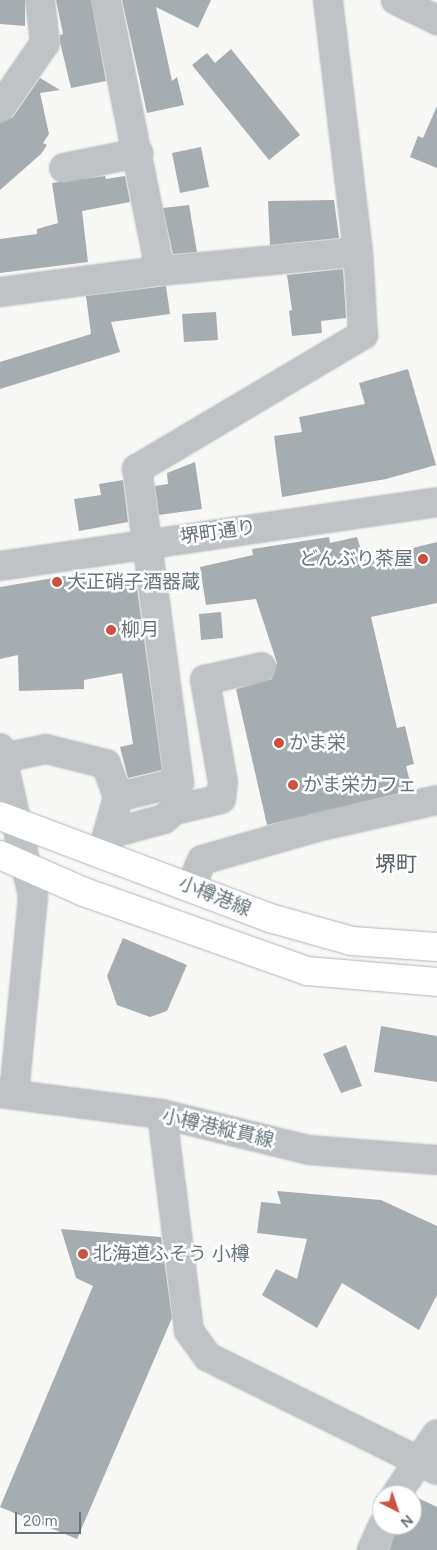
<!DOCTYPE html>
<html>
<head>
<meta charset="utf-8">
<style>
	body { margin:0 }
	#map { position:relative; width:437px; height:1550px; overflow:hidden; background:#f7f7f5; font-family:Figtree,"Noto Sans JP",sans-serif }
	div>[style] { position:absolute }
	.building>* { inset:0; background:#a5adb1 }
	.roads { filter:drop-shadow(0 0 1px #b1b6b8) drop-shadow(0 0 1px #b1b6b8) }
	.minor>* { height:28px; margin:-14px; padding:0 14px; transform-origin:14px; border-radius:14px; background:#bfc3c6 }
	.major>* { height:28px; margin:-14px; padding:0 14px; transform-origin:14px; border-radius:14px; background:#fff }
	.dots>* { width:14px; height:14px; translate:-50% -50%; box-sizing:border-box; border:2px solid #fff; border-radius:50% }
	span { translate:-50% -50%; white-space:nowrap; text-align:center; line-height:1.15; -webkit-text-stroke:5px #fff; paint-order:stroke }
	.street-label { font-size:19px; color:#66757c }
	.poi-label { font-size:19px; color:#66757c }
	.right { translate:-100% -50%; text-align:right }
	.left { translate:0 -50%; text-align:left }
	.quarter-label { font-size:21px; color:#576368 }
	.north { position:absolute; left:372px; top:1485px; width:50px; height:50px; box-sizing:border-box; background:#fff; border:1px solid #c2c8cb; border-radius:50%; rotate:139deg; font-size:14px; font-weight:700; line-height:20px; text-align:center; color:#66757c }
	.north::after { content:''; display:block; margin:auto; width:18px; height:22px; background:#cc5140; clip-path:polygon(50% 0,100% 100%,50% 72%,0 100%) }
	.scale { position:absolute; left:15px; top:1512px; width:66px; height:22px; box-sizing:border-box; border:2px solid #66757c; border-top:0; padding-left:6px; font-size:15px; line-height:18px; white-space:nowrap; color:#66757c; -webkit-text-stroke:4px #fff; paint-order:stroke }
</style>
</head>
<body>
<div id="map">
	<div class="building">
		<div style="clip-path:polygon(0 0,25px 0,25px 26px,0 24px)"></div>
		<div style="clip-path:polygon(56px 0,91px 0,106px 81px,71px 88px,60px 42px,60px 35px,63px 34px)"></div>
		<div style="clip-path:polygon(122px 0,211px 0,198px 28px,156px 7px,172px 81px,177px 77px,184px 105px,147px 113px)"></div>
		<div style="clip-path:polygon(231px 49px,300px 135px,269px 160px,192px 65px,207px 53px,215px 63px)"></div>
		<div style="clip-path:polygon(40px 78px,60px 90px,40px 93px,49px 134px,43px 143px,47px 145px,41px 154px,0 190px,0 123px,13px 117px)"></div>
		<div style="clip-path:polygon(437px 106px,437px 168px,410px 157px,418px 136px,423px 138px)"></div>
		<div style="clip-path:polygon(201px 147px,209px 187px,180px 193px,172px 153px)"></div>
		<div style="clip-path:polygon(105px 176px,106px 179px,125px 176px,130px 202px,82px 211px,88px 262px,0 273px,0 239px,37px 234px,37px 229px,58px 223px,52px 183px)"></div>
		<div style="clip-path:polygon(334px 200px,339px 238px,270px 245px,268px 201px)"></div>
		<div style="clip-path:polygon(189px 205px,197px 252px,173px 254px,163px 208px)"></div>
		<div style="clip-path:polygon(343px 269px,346px 318px,321px 321px,322px 333px,292px 336px,289px 311px,292px 310px,287px 275px)"></div>
		<div style="clip-path:polygon(166px 286px,170px 314px,111px 322px,120px 352px,0 389px,0 362px,91px 334px,86px 296px)"></div>
		<div style="clip-path:polygon(216px 312px,218px 340px,184px 342px,182px 314px)"></div>
		<div style="clip-path:polygon(408px 369px,436px 465px,386px 479px,282px 497px,274px 436px,302px 432px,299px 417px,365px 404px,359px 383px)"></div>
		<div style="clip-path:polygon(195px 462px,202px 509px,159px 515px,155px 486px,168px 484px,167px 473px)"></div>
		<div style="clip-path:polygon(123px 480px,128px 522px,79px 531px,74px 499px,101px 495px,99px 484px)"></div>
		<div style="clip-path:polygon(329px 537px,330px 543px,357px 537px,364px 560px,437px 542px,437px 603px,371px 617px,397px 728px,405px 726px,414px 764px,406px 766px,412px 790px,267px 825px,236px 689px,272px 679px,277px 663px,256px 599px,206px 605px,200px 567px,253px 555px,252px 549px)"></div>
		<div style="clip-path:polygon(95px 571px,98px 587px,136px 581px,162px 770px,128px 778px,120px 747px,133px 744px,122px 673px,84px 680px,84px 689px,19px 691px,18px 655px,0 659px,0 587px)"></div>
		<div style="clip-path:polygon(221px 612px,223px 638px,201px 640px,199px 614px)"></div>
		<div style="clip-path:polygon(123px 938px,187px 965px,167px 1011px,150px 1017px,117px 1005px,107px 976px)"></div>
		<div style="clip-path:polygon(381px 1026px,437px 1036px,437px 1082px,374px 1072px)"></div>
		<div style="clip-path:polygon(346px 1045px,362px 1086px,341px 1093px,323px 1054px)"></div>
		<div style="clip-path:polygon(277px 1191px,381px 1200px,437px 1226px,437px 1295px,419px 1330px,342px 1283px,317px 1328px,262px 1295px,276px 1269px,297px 1279px,307px 1239px,257px 1233px,261px 1202px,281px 1204px)"></div>
		<div style="clip-path:polygon(61px 1229px,161px 1237px,172px 1318px,77px 1539px,0 1507px,93px 1286px,76px 1278px)"></div>
		<div style="clip-path:polygon(414px 1496px,437px 1507px,437px 1550px,389px 1550px,398px 1525px,412px 1525px)"></div>
	</div>
	<div class="roads">
		<div class="minor">
			<div style="left:106px;top:0;width:276px;rotate:78.7deg"></div>
			<div style="left:396px;top:0;width:46px;rotate:26deg"></div>
			<div style="left:0;top:108px;width:79px;rotate:-55.3deg"></div>
			<div style="left:45px;top:43px;width:43px;rotate:-96.6deg"></div>
			<div style="left:64px;top:168px;width:76px;rotate:-11.5deg"></div>
			<div style="left:0;top:292px;width:161px;rotate:-7.5deg"></div>
			<div style="left:160px;top:271px;width:199px;rotate:-5.5deg"></div>
			<div style="left:0;top:566px;width:442px;rotate:-8.3deg"></div>
			<div style="left:0;top:748px;width:153px;rotate:77.5deg"></div>
			<div style="left:33px;top:897px;width:198px;rotate:95.5deg"></div>
			<div style="left:3px;top:758px;width:44px;rotate:-11.8deg"></div>
			<div style="left:46px;top:749px;width:62px;rotate:14deg"></div>
			<div style="left:106px;top:764px;width:35px;rotate:70deg"></div>
			<div style="left:109px;top:834px;width:57px;rotate:-15.3deg"></div>
			<div style="left:164px;top:819px;width:13px;rotate:-42deg"></div>
			<div style="left:174px;top:810px;width:48px;rotate:-13.2deg"></div>
			<div style="left:221px;top:799px;width:16px;rotate:-83deg"></div>
			<div style="left:223px;top:783px;width:105px;rotate:-99.9deg"></div>
			<div style="left:205px;top:680px;width:58px;rotate:-12.8deg"></div>
			<div style="left:102px;top:854px;width:59px;rotate:-74.3deg"></div>
			<div style="left:118px;top:797px;width:63px;rotate:-13.8deg"></div>
			<div style="left:179px;top:782px;width:316px;rotate:-97.6deg"></div>
			<div style="left:137px;top:469px;width:263px;rotate:-30.7deg"></div>
			<div style="left:363px;top:335px;width:83px;rotate:-93.4deg"></div>
			<div style="left:358px;top:252px;width:254px;rotate:-96.8deg"></div>
			<div style="left:191px;top:886px;width:28px;rotate:-67deg"></div>
			<div style="left:202px;top:860px;width:120px;rotate:-16deg"></div>
			<div style="left:317px;top:827px;width:123px;rotate:-12.7deg"></div>
			<div style="left:0;top:1093px;width:163px;rotate:7.4deg"></div>
			<div style="left:162px;top:1114px;width:151px;rotate:13.8deg"></div>
			<div style="left:309px;top:1150px;width:128px;rotate:4.5deg"></div>
			<div style="left:162px;top:1114px;width:219px;rotate:82.9deg"></div>
			<div style="left:189px;top:1331px;width:32px;rotate:54deg"></div>
			<div style="left:208px;top:1357px;width:255px;rotate:26.3deg"></div>
			<div style="left:396px;top:1495px;width:73px;rotate:-56.1deg"></div>
			<div style="left:372px;top:1550px;width:27px;rotate:-66deg"></div>
		</div>
		<div class="major">
			<div style="left:0;top:816px;width:289px;rotate:20.7deg"></div>
			<div style="left:270px;top:918px;width:85px;rotate:15.7deg"></div>
			<div style="left:352px;top:941px;width:85px;rotate:4deg"></div>
			<div style="left:0;top:855px;width:92px;rotate:23.8deg"></div>
			<div style="left:84px;top:892px;width:237px;rotate:19.5deg"></div>
			<div style="left:307px;top:971px;width:130px;rotate:4.8deg"></div>
		</div>
	</div>
	<div class="dots">
		<div style="left:423px;top:559px;background:#cc5140"></div>
		<div style="left:57px;top:582px;background:#cc5140"></div>
		<div style="left:111px;top:630px;background:#cc5140"></div>
		<div style="left:279px;top:743px;background:#cc5140"></div>
		<div style="left:293px;top:785px;background:#cc5140"></div>
		<div style="left:83px;top:1254px;background:#cc5140"></div>
	</div>
	<div class="street-label">
		<span style="left:218px;top:532px;rotate:-8deg">堺町通り</span>
		<span style="left:215px;top:896px;rotate:22deg">小樽港線</span>
		<span style="left:218px;top:1128px;rotate:13deg">小樽港縦貫線</span>
	</div>
	<div class="poi-label">
		<span class="right" style="left:413px;top:559px">どんぶり茶屋</span>
		<span class="left" style="left:67px;top:582px">大正硝子酒器蔵</span>
		<span class="left" style="left:121px;top:630px">柳月</span>
		<span class="left" style="left:289px;top:743px">かま栄</span>
		<span class="left" style="left:303px;top:785px">かま栄カフェ</span>
		<span class="left" style="left:93px;top:1254px">北海道ふそう 小樽</span>
	</div>
	<div class="quarter-label">
		<span style="left:396px;top:864px">堺町</span>
	</div>
	<div class="north">N</div>
	<div class="scale">20 m</div>
</div>
</body>
</html>
